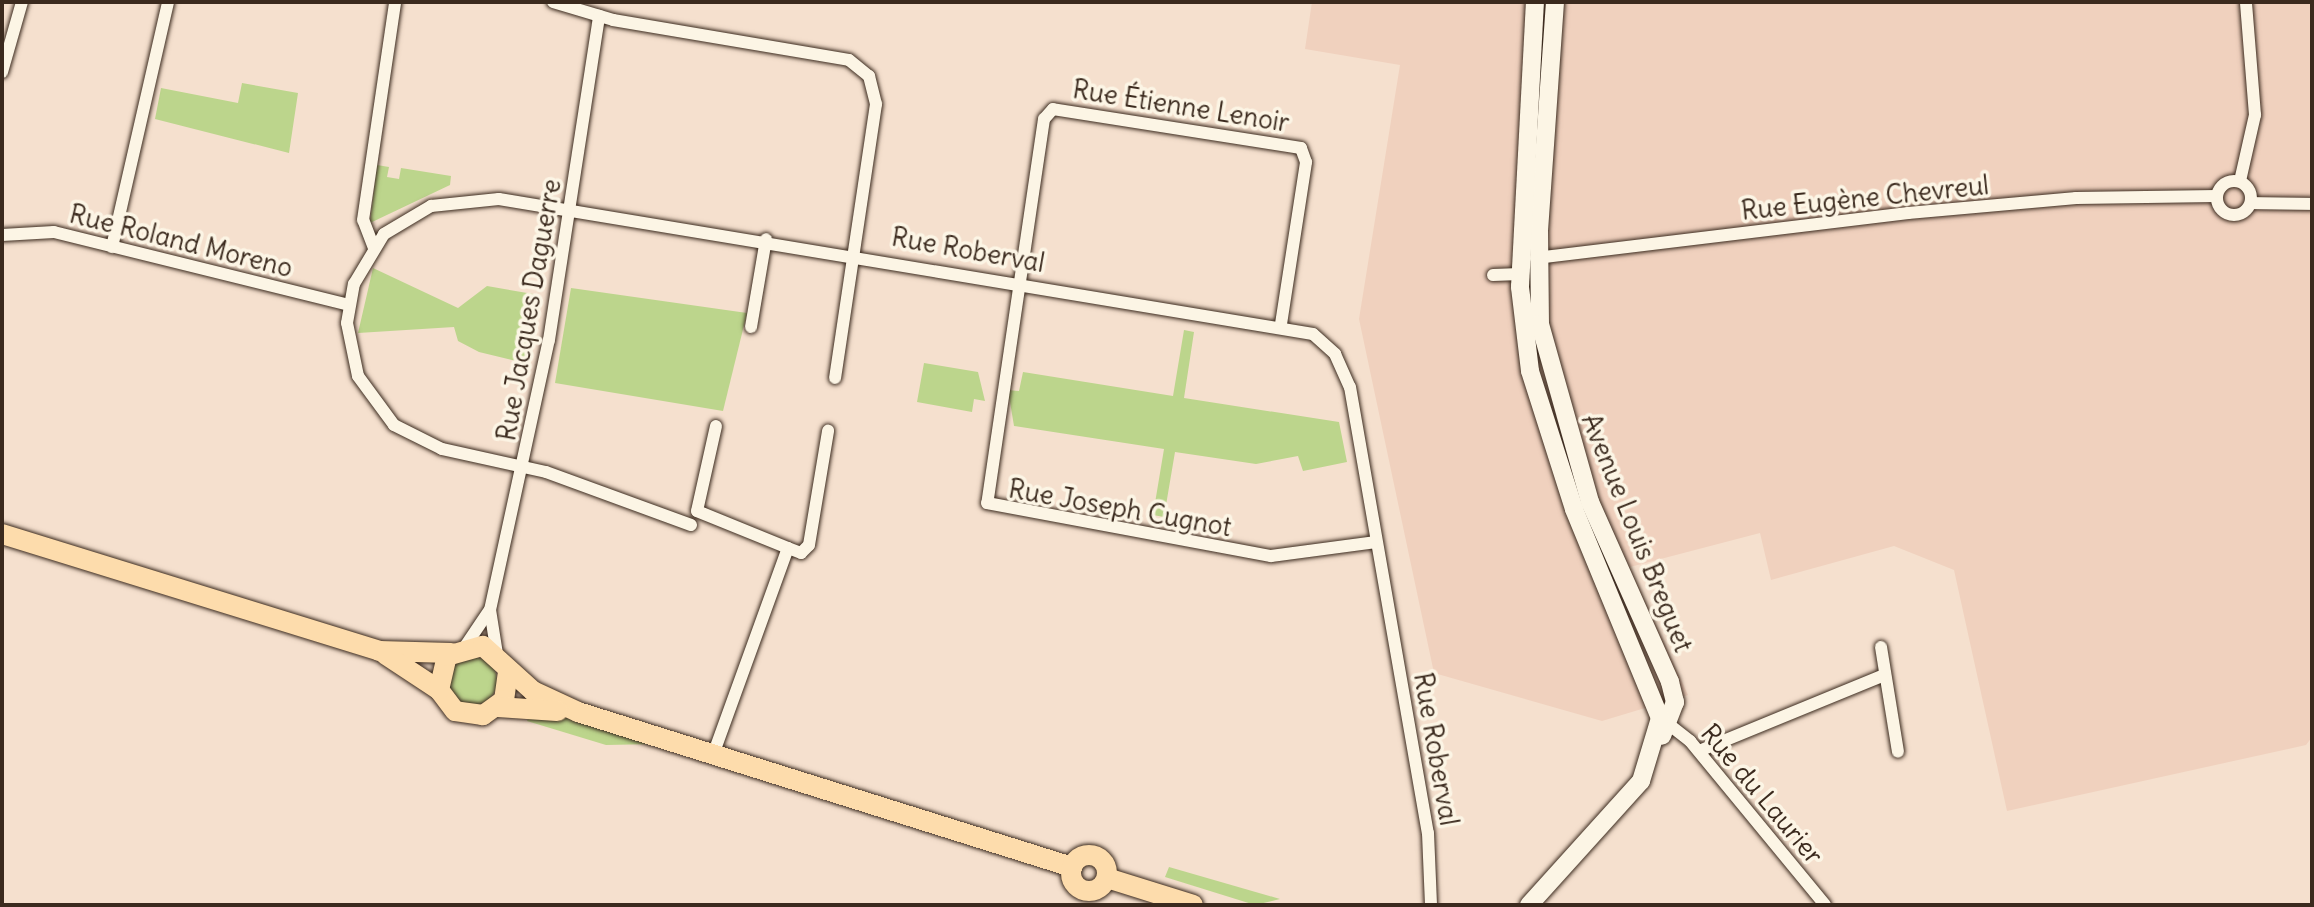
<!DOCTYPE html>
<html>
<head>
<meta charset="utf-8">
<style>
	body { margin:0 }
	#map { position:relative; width:2314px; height:907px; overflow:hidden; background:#f5e0ce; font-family:Delius,sans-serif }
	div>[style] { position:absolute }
	.built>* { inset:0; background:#f0d1be }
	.green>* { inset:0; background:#bcd58c }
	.round { border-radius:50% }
	.roads { filter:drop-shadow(0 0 2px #3b2a1e) drop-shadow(0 0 2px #3b2a1e) }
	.street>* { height:12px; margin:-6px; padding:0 6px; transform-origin:6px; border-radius:6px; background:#fcf5e5 }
	.street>.ring { margin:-6px; padding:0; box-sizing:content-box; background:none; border:12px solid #fcf5e5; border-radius:50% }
	.secondary>* { height:18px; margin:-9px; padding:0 9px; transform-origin:9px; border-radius:9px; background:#fcf5e5 }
	.primary>* { height:20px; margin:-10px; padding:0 10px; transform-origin:10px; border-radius:10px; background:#fddcac }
	.primary>.ring { margin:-10px; padding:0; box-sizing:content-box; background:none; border:20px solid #fddcac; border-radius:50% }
	span { translate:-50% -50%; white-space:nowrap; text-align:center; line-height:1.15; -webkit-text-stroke:7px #fcf5e5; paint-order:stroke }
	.street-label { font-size:26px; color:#3b2a1e }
	.frame { position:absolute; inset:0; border:4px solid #3b2a1e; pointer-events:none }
</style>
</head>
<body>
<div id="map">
	<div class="built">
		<div style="clip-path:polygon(1312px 2px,2312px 2px,2312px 737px,2306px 745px,2007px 811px,1954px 570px,1894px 546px,1771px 580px,1760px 533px,1630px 567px,1688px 695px,1602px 721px,1434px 673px,1359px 319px,1400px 65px,1305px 49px)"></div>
	</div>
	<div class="green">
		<div style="clip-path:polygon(242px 83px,298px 93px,289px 153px,155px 119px,161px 88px,238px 103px)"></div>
		<div style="clip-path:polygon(377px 165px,389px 167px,387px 177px,399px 179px,401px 168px,451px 176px,450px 185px,370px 223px)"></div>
		<div style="clip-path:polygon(373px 268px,458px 308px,487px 286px,539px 295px,528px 364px,479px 352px,458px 341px,454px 327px,358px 333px)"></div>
		<div style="clip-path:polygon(571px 288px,747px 313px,723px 411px,555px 383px)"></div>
		<div style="clip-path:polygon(1184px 330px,1194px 332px,1184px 398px,1339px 422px,1347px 462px,1303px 471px,1298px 456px,1256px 464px,1175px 452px,1164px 517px,1153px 515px,1164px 449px,1014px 426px,1008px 390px,1019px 391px,1023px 372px,1173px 396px)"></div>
		<div style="clip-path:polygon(924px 363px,978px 372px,985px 401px,974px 399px,972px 412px,917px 402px)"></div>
		<div class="round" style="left:449px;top:657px;width:48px;height:48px"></div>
		<div style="clip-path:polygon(530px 712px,563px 716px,656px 744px,606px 745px,527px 721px)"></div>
		<div style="clip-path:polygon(1169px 867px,1280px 899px,1255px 905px,1165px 877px)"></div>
	</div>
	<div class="roads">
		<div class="street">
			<div style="left:553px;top:2px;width:63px;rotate:16.7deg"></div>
			<div style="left:613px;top:20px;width:239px;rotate:9.6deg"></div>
			<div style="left:849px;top:60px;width:26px;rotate:39deg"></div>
			<div style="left:869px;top:76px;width:29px;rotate:76deg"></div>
			<div style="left:876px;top:104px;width:277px;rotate:98.5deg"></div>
			<div style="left:2px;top:72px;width:73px;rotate:-74.1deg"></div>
			<div class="ring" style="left:2217px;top:181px;width:22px;height:22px"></div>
			<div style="left:2240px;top:181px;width:68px;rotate:-77.2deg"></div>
			<div style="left:2255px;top:115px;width:113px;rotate:-94.6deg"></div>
			<div style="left:2251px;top:203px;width:61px;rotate:0.9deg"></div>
			<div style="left:2px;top:235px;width:52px;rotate:-3.3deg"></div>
			<div style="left:54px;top:232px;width:303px;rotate:13.9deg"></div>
			<div style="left:112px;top:247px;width:251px;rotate:-77.1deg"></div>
			<div style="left:374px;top:248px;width:30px;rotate:-111deg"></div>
			<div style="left:363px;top:220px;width:220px;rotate:-81.6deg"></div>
			<div style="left:1536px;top:258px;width:375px;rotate:-6.9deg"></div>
			<div style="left:1908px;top:213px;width:169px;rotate:-5.1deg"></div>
			<div style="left:2076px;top:198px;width:140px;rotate:-0.8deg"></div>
			<div style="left:1493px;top:275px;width:27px;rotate:-2deg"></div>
			<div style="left:1281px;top:324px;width:164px;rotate:-81.2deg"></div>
			<div style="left:1306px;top:162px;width:15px;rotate:-110deg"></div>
			<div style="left:1301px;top:148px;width:251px;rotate:-171.1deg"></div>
			<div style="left:1053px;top:109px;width:13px;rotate:132deg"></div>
			<div style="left:1044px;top:119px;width:388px;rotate:98.4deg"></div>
			<div style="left:987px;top:503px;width:289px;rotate:10.6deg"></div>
			<div style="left:1271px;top:556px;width:106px;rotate:-7.6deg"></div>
			<div style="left:751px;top:327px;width:89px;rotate:-80.3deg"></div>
			<div style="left:691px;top:525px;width:154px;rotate:-159.9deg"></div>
			<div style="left:546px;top:472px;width:107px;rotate:-167.5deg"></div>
			<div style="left:442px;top:449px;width:54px;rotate:-153.4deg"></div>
			<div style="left:394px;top:425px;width:61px;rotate:-126.3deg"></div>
			<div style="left:358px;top:376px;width:54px;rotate:-101.7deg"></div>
			<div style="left:347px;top:323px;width:40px;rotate:-80deg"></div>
			<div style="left:354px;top:284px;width:58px;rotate:-59deg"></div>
			<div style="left:384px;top:234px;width:55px;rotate:-30.8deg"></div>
			<div style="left:431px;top:206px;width:68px;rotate:-5.9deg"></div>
			<div style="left:499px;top:199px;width:825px;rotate:9.42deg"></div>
			<div style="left:1313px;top:334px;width:30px;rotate:42deg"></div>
			<div style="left:1335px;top:354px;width:36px;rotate:66deg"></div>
			<div style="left:1350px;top:387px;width:453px;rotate:80.1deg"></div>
			<div style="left:1428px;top:833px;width:72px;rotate:87.6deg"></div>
			<div style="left:788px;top:548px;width:14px;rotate:21deg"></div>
			<div style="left:801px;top:553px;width:11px;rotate:-45deg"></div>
			<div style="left:809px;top:545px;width:116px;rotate:-80.5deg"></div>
			<div style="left:466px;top:645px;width:40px;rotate:-56deg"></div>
			<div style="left:1881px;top:647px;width:106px;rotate:80.8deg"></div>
			<div style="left:497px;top:654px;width:45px;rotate:-99deg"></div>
			<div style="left:490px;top:610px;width:276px;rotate:-77.7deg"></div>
			<div style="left:549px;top:340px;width:328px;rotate:-81.2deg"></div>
			<div style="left:1662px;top:719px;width:36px;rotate:38deg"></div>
			<div style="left:1690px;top:741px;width:212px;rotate:50.5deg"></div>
			<div style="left:1699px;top:751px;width:198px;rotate:-22.3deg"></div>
			<div style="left:713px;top:755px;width:220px;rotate:-70.1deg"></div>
			<div style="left:788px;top:548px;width:98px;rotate:-157.9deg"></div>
			<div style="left:697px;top:511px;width:87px;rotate:-77.4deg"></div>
		</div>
		<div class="secondary">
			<div style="left:1555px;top:2px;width:228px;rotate:94deg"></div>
			<div style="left:1539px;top:229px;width:95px;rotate:89.4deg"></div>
			<div style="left:1540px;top:324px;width:185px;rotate:74.3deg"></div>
			<div style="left:1590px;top:502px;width:197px;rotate:66deg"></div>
			<div style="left:1670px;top:682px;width:21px;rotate:76deg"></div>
			<div style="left:1675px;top:702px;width:36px;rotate:111deg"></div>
			<div style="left:1529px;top:905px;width:167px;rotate:-47.9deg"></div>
			<div style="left:1641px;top:781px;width:66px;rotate:-73.2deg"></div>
			<div style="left:1660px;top:718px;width:226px;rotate:-112.4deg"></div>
			<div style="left:1574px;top:509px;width:145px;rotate:-107.7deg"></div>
			<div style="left:1530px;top:371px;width:85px;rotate:-96.8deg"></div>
			<div style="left:1520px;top:287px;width:285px;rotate:-87deg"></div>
		</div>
		<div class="primary">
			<div style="left:2px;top:534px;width:395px;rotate:17.2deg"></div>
			<div style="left:379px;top:651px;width:72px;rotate:1.6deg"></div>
			<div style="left:386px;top:655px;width:64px;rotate:33.4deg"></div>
			<div style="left:508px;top:672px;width:28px;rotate:98deg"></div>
			<div style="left:504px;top:700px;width:26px;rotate:144deg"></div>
			<div style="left:483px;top:715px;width:28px;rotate:-172deg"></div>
			<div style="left:455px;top:711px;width:26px;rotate:-127deg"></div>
			<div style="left:439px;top:690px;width:35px;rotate:-77deg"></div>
			<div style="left:447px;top:656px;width:37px;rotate:-16deg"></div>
			<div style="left:483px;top:646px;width:67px;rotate:42deg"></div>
			<div style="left:533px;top:691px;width:50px;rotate:25deg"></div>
			<div style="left:578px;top:712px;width:518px;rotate:17.42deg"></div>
			<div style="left:497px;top:707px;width:61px;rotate:3.8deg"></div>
			<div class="ring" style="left:1071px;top:855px;width:16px;height:16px"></div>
			<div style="left:1107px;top:878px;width:90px;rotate:17.4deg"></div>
		</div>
	</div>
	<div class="street-label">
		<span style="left:1181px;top:106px;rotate:9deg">Rue Étienne Lenoir</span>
		<span style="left:1865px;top:198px;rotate:-6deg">Rue Eugène Chevreul</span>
		<span style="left:181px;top:241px;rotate:14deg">Rue Roland Moreno</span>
		<span style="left:968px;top:250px;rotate:10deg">Rue Roberval</span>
		<span style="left:529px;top:310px;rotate:-80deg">Rue Jacques Daguerre</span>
		<span style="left:1120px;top:508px;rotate:10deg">Rue Joseph Cugnot</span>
		<span style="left:1637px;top:533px;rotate:68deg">Avenue Louis Breguet</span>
		<span style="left:1436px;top:749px;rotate:80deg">Rue Roberval</span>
		<span style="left:1762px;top:794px;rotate:50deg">Rue du Laurier</span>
	</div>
	<div class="frame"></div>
</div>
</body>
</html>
